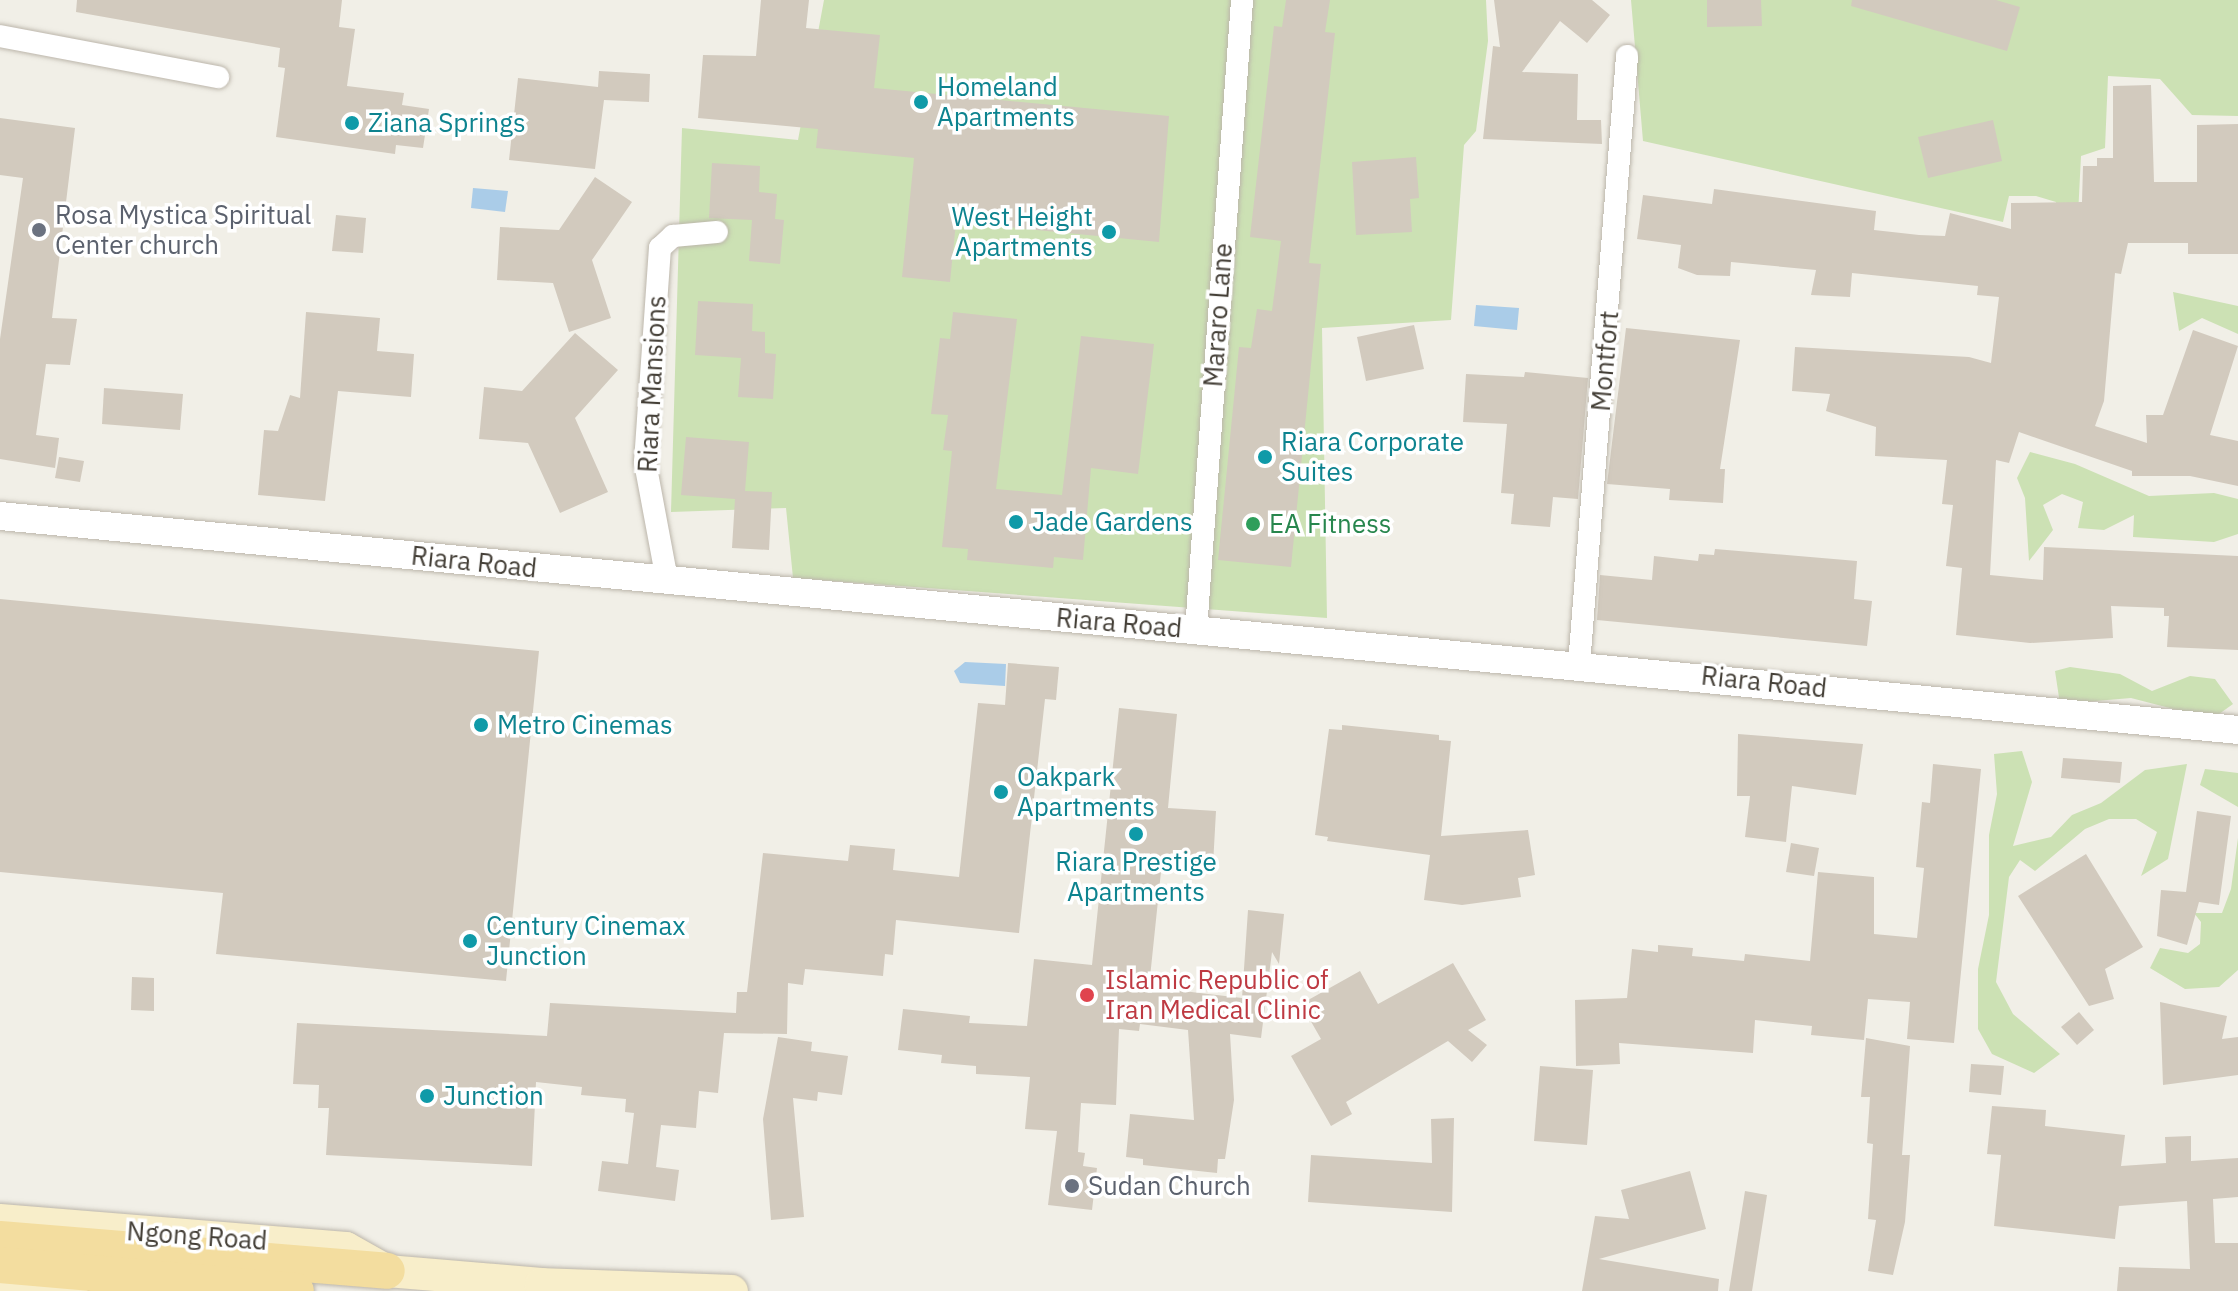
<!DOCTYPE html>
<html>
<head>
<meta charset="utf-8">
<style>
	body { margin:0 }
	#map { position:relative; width:2238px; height:1291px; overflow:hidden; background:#f1efe7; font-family:"IBM Plex Sans",sans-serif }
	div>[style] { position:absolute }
	.green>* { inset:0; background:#cce1b4 }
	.water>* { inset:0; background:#aacce8 }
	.building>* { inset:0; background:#d2cabe }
	.roads { filter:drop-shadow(0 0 2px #bcb6ab) drop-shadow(0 0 2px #bcb6ab) }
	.minor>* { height:22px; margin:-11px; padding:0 11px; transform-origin:11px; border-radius:11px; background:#fff }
	.tertiary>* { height:28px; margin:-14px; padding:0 14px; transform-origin:14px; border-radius:14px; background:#fff }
	.secondary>* { height:32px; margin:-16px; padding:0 16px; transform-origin:16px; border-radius:16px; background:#f8eeca }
	.primary>* { height:36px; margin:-18px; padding:0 18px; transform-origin:18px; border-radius:18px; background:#f3dd9f }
	.dots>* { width:22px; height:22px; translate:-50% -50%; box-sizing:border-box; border:4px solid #fff; border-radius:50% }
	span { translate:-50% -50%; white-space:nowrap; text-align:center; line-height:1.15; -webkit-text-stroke:7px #fff; paint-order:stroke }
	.culture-label { font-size:26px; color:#0d838f }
	.left { translate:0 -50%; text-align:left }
	.right { translate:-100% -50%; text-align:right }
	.worship-label { font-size:26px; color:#5b616d }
	.street-label { font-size:26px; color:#443f37 }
	.leisure-label { font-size:26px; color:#27864d }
	.health-label { font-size:26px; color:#be3a42 }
</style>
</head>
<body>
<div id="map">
	<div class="green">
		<div style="clip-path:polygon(824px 0,1486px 0,1488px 41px,1476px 131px,1464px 145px,1451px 320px,1322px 328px,1327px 618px,793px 578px,786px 508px,671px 512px,682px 128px,798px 140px)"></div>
		<div style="clip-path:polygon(1631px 0,2238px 0,2238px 116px,2192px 115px,2160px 79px,2108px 76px,2105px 148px,2081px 156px,2077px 235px,2054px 231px,2056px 202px,2036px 196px,2009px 196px,2003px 222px,1643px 141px)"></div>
		<div style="clip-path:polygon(2173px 292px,2238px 306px,2238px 334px,2202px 318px,2179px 331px)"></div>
		<div style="clip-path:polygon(2030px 452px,2075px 464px,2149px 496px,2214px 493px,2238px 499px,2238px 534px,2214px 542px,2133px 537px,2134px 515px,2104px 530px,2078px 528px,2083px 502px,2062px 494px,2043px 505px,2053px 530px,2029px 561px,2025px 498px,2017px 478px)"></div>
		<div style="clip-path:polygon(2070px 667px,2120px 674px,2152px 691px,2190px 676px,2215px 679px,2233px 704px,2212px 719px,2131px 698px,2060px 704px,2055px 671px)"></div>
		<div style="clip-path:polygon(2022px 751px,2032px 782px,2013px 846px,2051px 837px,2072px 815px,2101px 803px,2145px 770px,2187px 764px,2168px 859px,2141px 876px,2157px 832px,2136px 819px,2109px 819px,2085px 829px,2035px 871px,2020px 860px,2009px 877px,1996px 982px,2013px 1014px,2060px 1054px,2034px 1073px,1992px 1054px,1978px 1029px,1978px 969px,1989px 915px,1989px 835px,1997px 794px,1994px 754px)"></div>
		<div style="clip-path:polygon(2205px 769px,2238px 773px,2238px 807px,2200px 785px)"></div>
		<div style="clip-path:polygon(2238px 838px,2238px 970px,2219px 987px,2185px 989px,2150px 968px,2160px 948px,2188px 953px,2200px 944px,2201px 922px,2194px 913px,2222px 913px,2231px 889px)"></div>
	</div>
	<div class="water">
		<div style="clip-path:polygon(473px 188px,508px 191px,505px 212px,471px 208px)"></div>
		<div style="clip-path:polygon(1476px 305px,1519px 308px,1517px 330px,1474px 326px)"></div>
		<div style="clip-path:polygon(965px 662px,1006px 664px,1005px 686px,960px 683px,954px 671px)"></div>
	</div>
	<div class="building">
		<div style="clip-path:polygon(77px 0,342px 0,339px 27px,355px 29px,347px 86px,404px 93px,402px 105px,429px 109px,423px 148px,396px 145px,395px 154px,276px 137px,285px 68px,278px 67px,280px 48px,76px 12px)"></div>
		<div style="clip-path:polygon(761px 0,809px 0,806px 28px,880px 35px,874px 88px,1169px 116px,1159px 242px,956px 222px,950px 282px,902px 277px,914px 158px,816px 148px,818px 129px,698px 118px,703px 55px,756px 56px)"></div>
		<div style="clip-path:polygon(1286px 0,1330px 0,1325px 32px,1335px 33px,1309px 263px,1321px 264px,1291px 567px,1218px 560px,1239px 347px,1251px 348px,1257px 309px,1272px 311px,1281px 241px,1250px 237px,1274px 26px,1282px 27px)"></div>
		<div style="clip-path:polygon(1494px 0,1592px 0,1610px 15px,1587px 43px,1560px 21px,1522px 72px,1578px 74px,1577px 120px,1601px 120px,1602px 144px,1483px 139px,1493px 46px,1500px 47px)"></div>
		<div style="clip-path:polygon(1707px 0,1761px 0,1762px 26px,1707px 27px)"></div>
		<div style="clip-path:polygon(1852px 0,1996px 0,2020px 7px,2007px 51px,1851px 6px)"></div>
		<div style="clip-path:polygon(599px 71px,650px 74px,649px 102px,604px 100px,595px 169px,509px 160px,518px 78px,598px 87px)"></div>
		<div style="clip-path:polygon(2151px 85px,2154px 182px,2197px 182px,2197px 125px,2238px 124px,2238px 254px,2188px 254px,2188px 243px,2128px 243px,2121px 274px,2115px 273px,2104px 401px,2095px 426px,2147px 443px,2146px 415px,2163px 415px,2193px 330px,2238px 346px,2210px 435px,2238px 441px,2238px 486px,2190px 476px,2132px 476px,2132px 471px,2019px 432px,2009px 463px,1996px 460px,1990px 575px,2043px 580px,2044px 547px,2238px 556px,2238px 650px,2167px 647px,2169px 616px,2164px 616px,2164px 608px,2111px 606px,2113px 638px,2030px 643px,1956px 635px,1962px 568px,1946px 566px,1953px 505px,1942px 504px,1947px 460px,1875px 456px,1876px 427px,1826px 411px,1830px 394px,1792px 391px,1795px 347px,1969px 357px,1991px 363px,1999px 297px,1977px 295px,1978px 286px,1852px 273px,1850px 297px,1811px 295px,1816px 270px,1731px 262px,1730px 276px,1697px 275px,1678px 268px,1681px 245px,1637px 239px,1643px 195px,1712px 204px,1714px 189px,1876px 211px,1874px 230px,1919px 235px,1945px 236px,1950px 213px,2011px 229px,2011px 203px,2082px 202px,2083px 166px,2097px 166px,2097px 158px,2113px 158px,2113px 86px)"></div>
		<div style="clip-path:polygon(0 118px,75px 128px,52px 318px,77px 319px,70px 365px,46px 364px,36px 435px,59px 438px,55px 468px,0 459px,0 339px,23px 178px,0 175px)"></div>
		<div style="clip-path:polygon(1993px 120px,2002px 161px,1928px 178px,1918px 137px)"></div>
		<div style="clip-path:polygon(1416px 157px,1419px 198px,1410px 199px,1412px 232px,1356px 235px,1352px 162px)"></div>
		<div style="clip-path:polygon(712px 163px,760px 166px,759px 192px,777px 194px,775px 219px,784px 220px,780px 264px,749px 261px,752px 220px,709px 218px)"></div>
		<div style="clip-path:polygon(595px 177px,632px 202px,592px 260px,611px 318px,569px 332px,553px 283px,497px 280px,500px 227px,559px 230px)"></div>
		<div style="clip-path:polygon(336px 215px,366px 218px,363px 253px,332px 251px)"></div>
		<div style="clip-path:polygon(698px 301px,753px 304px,752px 331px,765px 332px,765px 353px,776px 354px,773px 399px,738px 397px,741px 358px,695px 355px)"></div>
		<div style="clip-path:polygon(306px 312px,380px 318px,377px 351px,414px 354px,411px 397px,338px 391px,325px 501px,258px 495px,264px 430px,278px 431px,290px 395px,300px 398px)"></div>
		<div style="clip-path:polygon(953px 312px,1017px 319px,996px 489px,1062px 495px,1081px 336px,1154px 344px,1138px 474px,1091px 468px,1083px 560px,1054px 557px,1053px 568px,967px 560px,968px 549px,942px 547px,952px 451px,943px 450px,948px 415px,931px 414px,940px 338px,950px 339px)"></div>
		<div style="clip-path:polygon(1414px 325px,1424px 369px,1366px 381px,1357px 337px)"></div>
		<div style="clip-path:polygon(1626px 328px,1740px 340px,1720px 469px,1725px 469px,1723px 503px,1669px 500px,1670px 489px,1607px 484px)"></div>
		<div style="clip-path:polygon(575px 333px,618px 370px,575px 418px,608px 492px,560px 513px,528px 443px,479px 439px,484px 387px,522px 391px)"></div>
		<div style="clip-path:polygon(1525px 372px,1588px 378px,1578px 499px,1553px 497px,1550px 527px,1511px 524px,1514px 494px,1501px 493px,1507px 424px,1463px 422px,1466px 374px,1524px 377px)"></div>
		<div style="clip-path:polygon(104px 388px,183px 394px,180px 430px,102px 424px)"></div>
		<div style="clip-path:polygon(686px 437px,749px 442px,745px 491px,772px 492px,769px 550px,732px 548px,735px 499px,681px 495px)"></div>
		<div style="clip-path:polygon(59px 457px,84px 461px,80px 482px,55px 478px)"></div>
		<div style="clip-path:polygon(1715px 549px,1857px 561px,1854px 599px,1872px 601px,1867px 646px,1597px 620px,1600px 575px,1652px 580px,1654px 556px,1698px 561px,1699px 554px,1714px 555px)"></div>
		<div style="clip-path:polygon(0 599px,539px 651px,506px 981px,216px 954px,223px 893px,0 872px)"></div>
		<div style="clip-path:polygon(1008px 663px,1059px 667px,1056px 700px,1045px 699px,1019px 933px,896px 920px,893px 955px,885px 954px,883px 976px,805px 969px,803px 985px,788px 983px,787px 1034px,724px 1033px,718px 1093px,699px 1091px,696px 1128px,661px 1125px,656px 1167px,679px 1170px,675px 1201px,598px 1191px,602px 1161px,628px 1164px,634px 1113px,625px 1112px,626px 1099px,581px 1095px,582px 1087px,536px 1082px,532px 1166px,326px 1155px,329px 1108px,318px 1108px,319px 1085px,293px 1084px,297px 1023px,547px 1036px,550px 1003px,736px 1013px,737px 992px,747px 992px,763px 853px,848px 861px,850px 845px,895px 849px,893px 870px,959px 877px,978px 703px,1005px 705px)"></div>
		<div style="clip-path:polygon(1119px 708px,1177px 714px,1168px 808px,1216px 811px,1213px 865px,1162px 862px,1149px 987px,1242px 998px,1248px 910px,1284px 914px,1279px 964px,1272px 952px,1261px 1038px,1230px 1034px,1234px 1100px,1225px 1159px,1218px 1159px,1217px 1173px,1143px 1165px,1143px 1159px,1126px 1157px,1130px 1114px,1194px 1120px,1188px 1030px,1140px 1024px,1139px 1031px,1119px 1029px,1116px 1105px,1081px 1103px,1078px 1152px,1085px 1153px,1083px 1166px,1097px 1168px,1092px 1210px,1048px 1205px,1057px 1131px,1025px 1129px,1030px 1077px,976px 1074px,976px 1066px,941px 1063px,942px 1055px,898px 1050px,903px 1009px,970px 1016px,969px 1023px,1027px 1026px,1034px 959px,1092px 965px)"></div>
		<div style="clip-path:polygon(1342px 725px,1439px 735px,1439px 740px,1451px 741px,1441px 836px,1528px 830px,1535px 875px,1518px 878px,1521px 897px,1462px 905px,1424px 900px,1430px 855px,1327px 841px,1328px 837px,1315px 835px,1329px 729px,1342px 730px)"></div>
		<div style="clip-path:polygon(1738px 734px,1863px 744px,1856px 795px,1792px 786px,1786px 842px,1745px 837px,1750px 796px,1737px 796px)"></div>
		<div style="clip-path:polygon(2063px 758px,2122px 762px,2120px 783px,2061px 778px)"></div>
		<div style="clip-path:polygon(1933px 764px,1981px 769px,1954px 1043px,1907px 1039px,1910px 1002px,1868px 999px,1864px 1040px,1811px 1035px,1812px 1026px,1755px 1020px,1753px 1053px,1619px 1043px,1620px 1064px,1576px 1066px,1575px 1000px,1627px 998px,1632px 949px,1658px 952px,1658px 945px,1693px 948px,1692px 956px,1744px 961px,1745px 954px,1810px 961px,1818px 872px,1874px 877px,1874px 934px,1917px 938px,1924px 868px,1916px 867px,1922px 802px,1930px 803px)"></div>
		<div style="clip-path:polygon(2197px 811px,2231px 816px,2219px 905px,2199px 902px,2187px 945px,2157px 936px,2161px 890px,2186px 892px)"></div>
		<div style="clip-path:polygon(1791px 843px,1819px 848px,1814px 876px,1786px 872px)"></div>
		<div style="clip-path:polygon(2086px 854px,2143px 947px,2105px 969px,2114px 999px,2089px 1006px,2018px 896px)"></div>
		<div style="clip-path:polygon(1453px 963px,1486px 1020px,1468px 1030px,1487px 1045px,1472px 1062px,1448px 1041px,1346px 1102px,1352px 1114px,1331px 1126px,1291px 1056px,1321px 1039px,1301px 1004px,1360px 971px,1378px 1004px)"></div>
		<div style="clip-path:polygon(132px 977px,154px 978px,154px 1011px,131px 1010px)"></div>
		<div style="clip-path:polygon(2160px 1002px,2227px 1016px,2222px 1039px,2238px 1037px,2238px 1075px,2163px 1085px)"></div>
		<div style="clip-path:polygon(2079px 1012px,2094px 1030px,2077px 1045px,2061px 1027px)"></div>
		<div style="clip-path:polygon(778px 1037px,812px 1042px,811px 1051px,848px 1056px,842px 1095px,818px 1092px,817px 1101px,793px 1098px,804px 1217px,771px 1220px,763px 1119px)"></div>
		<div style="clip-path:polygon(1866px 1038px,1910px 1046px,1902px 1155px,1910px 1155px,1905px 1222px,1893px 1275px,1868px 1271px,1876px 1220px,1868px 1219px,1873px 1144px,1867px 1143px,1870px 1097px,1861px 1097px)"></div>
		<div style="clip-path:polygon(1971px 1064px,2004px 1066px,2001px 1095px,1969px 1092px)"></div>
		<div style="clip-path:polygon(1540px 1066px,1593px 1070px,1587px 1145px,1534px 1141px)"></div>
		<div style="clip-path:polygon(1992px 1106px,2046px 1110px,2045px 1126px,2125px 1135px,2121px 1166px,2166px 1163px,2165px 1137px,2191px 1136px,2191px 1161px,2238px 1158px,2238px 1197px,2213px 1199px,2215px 1243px,2238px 1243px,2238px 1291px,2117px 1291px,2119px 1267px,2190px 1269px,2187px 1201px,2119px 1206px,2115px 1239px,1994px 1226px,2001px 1155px,1987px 1154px)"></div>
		<div style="clip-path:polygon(1454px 1118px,1452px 1212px,1308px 1202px,1311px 1155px,1432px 1163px,1431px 1119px)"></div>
		<div style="clip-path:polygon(1690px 1171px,1706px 1229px,1599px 1259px,1719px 1279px,1718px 1291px,1582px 1291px,1595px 1216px,1629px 1219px,1621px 1190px)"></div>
		<div style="clip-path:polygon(1745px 1191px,1767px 1195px,1752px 1291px,1729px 1291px)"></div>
	</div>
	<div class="roads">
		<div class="minor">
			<div style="left:0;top:36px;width:222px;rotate:10.7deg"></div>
			<div style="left:667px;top:580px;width:120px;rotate:-100.6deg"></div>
			<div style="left:645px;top:462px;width:215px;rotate:-86deg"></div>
			<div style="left:660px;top:248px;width:18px;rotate:-43deg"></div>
			<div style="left:673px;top:236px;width:44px;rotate:-5.2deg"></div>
			<div style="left:1196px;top:630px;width:632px;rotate:-85.82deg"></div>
			<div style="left:1579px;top:665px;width:611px;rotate:-85.49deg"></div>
		</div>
		<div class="tertiary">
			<div style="left:0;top:516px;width:2248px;rotate:5.46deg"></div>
		</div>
		<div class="secondary">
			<div style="left:0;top:1220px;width:347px;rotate:4.6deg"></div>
			<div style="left:346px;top:1248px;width:47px;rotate:29.3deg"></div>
			<div style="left:387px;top:1271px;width:155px;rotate:4.8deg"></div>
			<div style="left:541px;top:1284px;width:191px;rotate:2.1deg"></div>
			<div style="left:0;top:1285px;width:72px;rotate:4.8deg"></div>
		</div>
		<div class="primary">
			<div style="left:0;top:1239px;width:388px;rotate:4.7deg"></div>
			<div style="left:0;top:1265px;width:297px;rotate:5deg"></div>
		</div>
	</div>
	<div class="dots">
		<div style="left:921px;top:102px;background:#0f9aa8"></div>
		<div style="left:352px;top:123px;background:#0f9aa8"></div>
		<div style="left:39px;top:230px;background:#6b7280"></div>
		<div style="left:1109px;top:232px;background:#0f9aa8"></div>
		<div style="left:1265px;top:457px;background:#0f9aa8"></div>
		<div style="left:1016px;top:522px;background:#0f9aa8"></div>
		<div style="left:1253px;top:524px;background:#2e9e5b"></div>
		<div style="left:481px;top:725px;background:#0f9aa8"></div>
		<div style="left:1001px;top:792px;background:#0f9aa8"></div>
		<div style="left:1136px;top:834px;background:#0f9aa8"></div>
		<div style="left:470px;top:941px;background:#0f9aa8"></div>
		<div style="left:1087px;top:995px;background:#e0444e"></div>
		<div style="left:427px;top:1096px;background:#0f9aa8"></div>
		<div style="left:1072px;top:1186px;background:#6b7280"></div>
	</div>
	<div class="culture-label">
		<span class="left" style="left:937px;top:102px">Homeland<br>Apartments</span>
		<span class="left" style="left:368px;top:123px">Ziana Springs</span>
		<span class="right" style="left:1093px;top:232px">West Height<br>Apartments</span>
		<span class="left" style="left:1281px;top:457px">Riara Corporate<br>Suites</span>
		<span class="left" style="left:1032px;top:522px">Jade Gardens</span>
		<span class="left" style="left:497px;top:725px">Metro Cinemas</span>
		<span class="left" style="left:1017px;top:792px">Oakpark<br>Apartments</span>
		<span style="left:1136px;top:877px">Riara Prestige<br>Apartments</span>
		<span class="left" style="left:486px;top:941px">Century Cinemax<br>Junction</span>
		<span class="left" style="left:443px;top:1096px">Junction</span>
	</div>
	<div class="worship-label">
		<span class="left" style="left:55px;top:230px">Rosa Mystica Spiritual<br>Center church</span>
		<span class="left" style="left:1088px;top:1186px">Sudan Church</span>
	</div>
	<div class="street-label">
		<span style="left:1218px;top:315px;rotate:-86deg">Mararo Lane</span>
		<span style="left:1605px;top:361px;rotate:-85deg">Montfort</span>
		<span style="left:652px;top:384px;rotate:-87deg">Riara Mansions</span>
		<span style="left:474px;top:562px;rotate:6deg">Riara Road</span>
		<span style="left:1119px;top:623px;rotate:5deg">Riara Road</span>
		<span style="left:1764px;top:682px;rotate:6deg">Riara Road</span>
		<span style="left:197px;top:1236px;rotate:4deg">Ngong Road</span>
	</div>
	<div class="leisure-label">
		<span class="left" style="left:1269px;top:524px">EA Fitness</span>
	</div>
	<div class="health-label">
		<span class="left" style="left:1105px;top:995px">Islamic Republic of<br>Iran Medical Clinic</span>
	</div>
</div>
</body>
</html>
